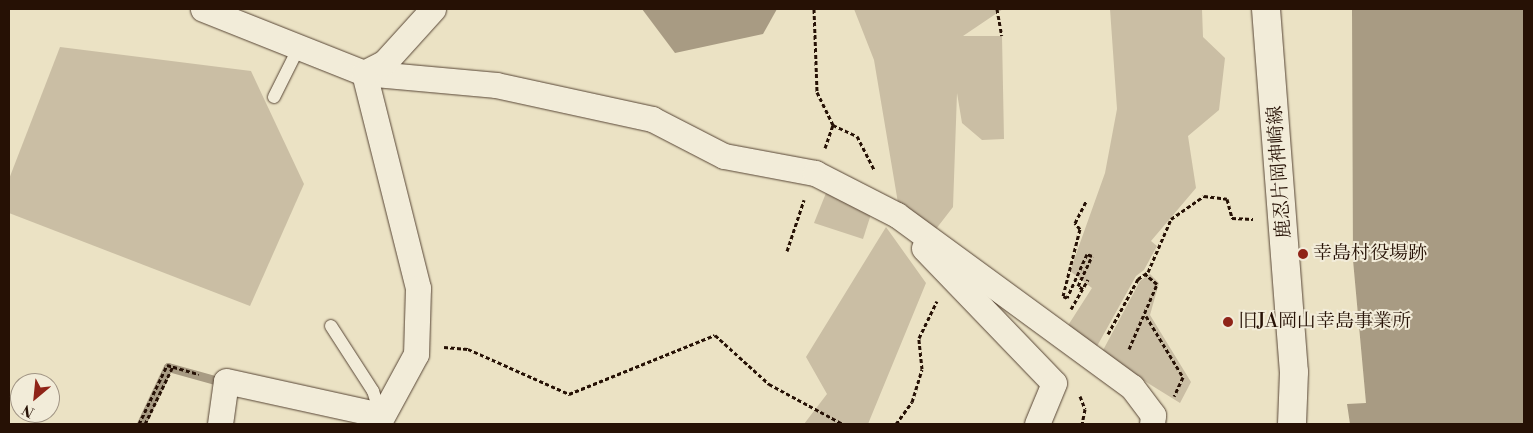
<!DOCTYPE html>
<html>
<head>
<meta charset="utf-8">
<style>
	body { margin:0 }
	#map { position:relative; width:1533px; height:433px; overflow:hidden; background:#ebe2c4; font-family:"Libre Bodoni","Noto Serif JP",serif }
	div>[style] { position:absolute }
	.green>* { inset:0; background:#cabea4 }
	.water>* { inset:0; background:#a89b83 }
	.stream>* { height:9px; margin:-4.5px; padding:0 4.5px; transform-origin:4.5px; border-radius:4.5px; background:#a89b83 }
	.path>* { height:3px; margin-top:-1.5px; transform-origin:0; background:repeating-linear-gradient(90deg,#261105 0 4px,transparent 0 6.5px) }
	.roads { filter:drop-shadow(0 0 1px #574535) drop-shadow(0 0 1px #574535) }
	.lane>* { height:12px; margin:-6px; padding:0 6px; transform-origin:6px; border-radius:6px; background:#f2ecd9 }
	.street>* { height:25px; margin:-12.5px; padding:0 12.5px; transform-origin:12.5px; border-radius:12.5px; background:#f2ecd9 }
	.secondary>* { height:28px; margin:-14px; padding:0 14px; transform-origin:14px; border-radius:14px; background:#f2ecd9 }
	.dots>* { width:14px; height:14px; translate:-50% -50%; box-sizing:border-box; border:2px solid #f2ecd9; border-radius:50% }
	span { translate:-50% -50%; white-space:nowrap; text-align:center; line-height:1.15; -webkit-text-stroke:4px #f2ecd9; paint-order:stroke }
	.street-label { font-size:19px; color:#261105 }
	.poi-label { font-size:19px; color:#261105 }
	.left { translate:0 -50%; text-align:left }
	.frame { position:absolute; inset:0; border:10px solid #261105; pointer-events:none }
	.north { position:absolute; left:10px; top:373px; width:50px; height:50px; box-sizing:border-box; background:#f2ecd9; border:1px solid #a09484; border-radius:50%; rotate:208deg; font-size:14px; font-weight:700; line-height:20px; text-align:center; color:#261105 }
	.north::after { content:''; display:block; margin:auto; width:18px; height:22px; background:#8f2418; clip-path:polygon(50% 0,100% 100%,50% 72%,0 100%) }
</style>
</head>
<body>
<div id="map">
	<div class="green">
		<div style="clip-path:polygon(854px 9px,1003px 9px,963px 36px,1002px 36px,1004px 139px,982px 140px,962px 123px,957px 93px,953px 207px,936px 229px,898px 203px,874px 60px)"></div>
		<div style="clip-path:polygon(1110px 9px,1202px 9px,1203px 37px,1225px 58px,1219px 110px,1188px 136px,1196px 188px,1151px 241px,1157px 246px,1144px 270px,1136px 276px,1096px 348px,1067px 327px,1092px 288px,1070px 271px,1105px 173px,1117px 109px)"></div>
		<div style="clip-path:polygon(60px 47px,251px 71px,304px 184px,250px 306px,9px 213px,9px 179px)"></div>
		<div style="clip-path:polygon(826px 193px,872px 211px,863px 239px,814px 223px)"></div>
		<div style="clip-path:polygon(886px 227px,926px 283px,868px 424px,804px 424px,827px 394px,806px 357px)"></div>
		<div style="clip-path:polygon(1150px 274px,1159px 283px,1150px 315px,1191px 382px,1180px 403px,1101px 354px,1140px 281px)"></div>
	</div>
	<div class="water">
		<div style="clip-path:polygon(642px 9px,777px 9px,763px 34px,675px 53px)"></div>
		<div style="clip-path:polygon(1352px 9px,1524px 9px,1524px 424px,1350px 424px,1347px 404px,1366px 403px,1353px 260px)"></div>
	</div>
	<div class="stream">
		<div style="left:141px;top:424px;width:63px;rotate:-64.7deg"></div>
		<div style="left:168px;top:367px;width:56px;rotate:15.5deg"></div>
	</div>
	<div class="path">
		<div style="left:814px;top:9px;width:83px;rotate:87.9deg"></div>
		<div style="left:817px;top:92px;width:37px;rotate:64deg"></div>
		<div style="left:833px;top:125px;width:26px;rotate:25deg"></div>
		<div style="left:857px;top:136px;width:38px;rotate:63deg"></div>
		<div style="left:997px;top:9px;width:27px;rotate:80deg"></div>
		<div style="left:825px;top:148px;width:24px;rotate:-71deg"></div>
		<div style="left:787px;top:251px;width:54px;rotate:-71.6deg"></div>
		<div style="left:1083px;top:289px;width:6px;rotate:-149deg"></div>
		<div style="left:1078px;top:286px;width:33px;rotate:-65deg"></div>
		<div style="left:1092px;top:256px;width:5px;rotate:-158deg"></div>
		<div style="left:1087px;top:254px;width:48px;rotate:114.4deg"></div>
		<div style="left:1067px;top:298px;width:4px;rotate:-153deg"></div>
		<div style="left:1063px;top:296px;width:69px;rotate:-75.8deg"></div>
		<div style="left:1080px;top:229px;width:8px;rotate:-130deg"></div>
		<div style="left:1075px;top:223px;width:25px;rotate:-63deg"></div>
		<div style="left:1071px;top:309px;width:34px;rotate:-60deg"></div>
		<div style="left:1146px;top:316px;width:71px;rotate:58.8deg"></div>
		<div style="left:1183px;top:377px;width:21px;rotate:115deg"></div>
		<div style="left:1108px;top:334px;width:63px;rotate:-61.4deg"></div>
		<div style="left:1138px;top:279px;width:12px;rotate:-35deg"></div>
		<div style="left:1148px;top:272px;width:58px;rotate:-66.5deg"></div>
		<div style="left:1171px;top:219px;width:40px;rotate:-34.9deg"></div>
		<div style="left:1204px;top:196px;width:23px;rotate:7deg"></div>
		<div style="left:1227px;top:199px;width:20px;rotate:75deg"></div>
		<div style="left:1232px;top:218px;width:21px;rotate:3deg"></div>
		<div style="left:444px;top:347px;width:24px;rotate:5deg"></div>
		<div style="left:468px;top:349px;width:111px;rotate:24deg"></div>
		<div style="left:569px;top:394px;width:157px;rotate:-22deg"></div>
		<div style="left:715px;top:335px;width:73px;rotate:42.2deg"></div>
		<div style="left:769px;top:384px;width:84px;rotate:28.4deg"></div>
		<div style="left:1129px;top:349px;width:71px;rotate:-66.7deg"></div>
		<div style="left:1157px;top:284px;width:16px;rotate:-140deg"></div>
		<div style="left:1080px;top:396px;width:14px;rotate:69deg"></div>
		<div style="left:1085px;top:409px;width:15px;rotate:101deg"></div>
		<div style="left:139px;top:424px;width:65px;rotate:-64.6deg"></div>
		<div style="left:167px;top:365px;width:33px;rotate:16deg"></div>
		<div style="left:145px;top:424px;width:64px;rotate:-64.2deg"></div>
		<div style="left:896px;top:424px;width:27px;rotate:-54deg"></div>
		<div style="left:912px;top:402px;width:34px;rotate:-73deg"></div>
		<div style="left:922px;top:369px;width:31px;rotate:-96deg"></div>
		<div style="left:919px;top:338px;width:41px;rotate:-64.1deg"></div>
	</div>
	<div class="roads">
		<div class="lane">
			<div style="left:274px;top:97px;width:58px;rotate:-63.4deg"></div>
			<div style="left:331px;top:326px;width:77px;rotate:57.1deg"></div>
			<div style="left:373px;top:391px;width:25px;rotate:72deg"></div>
		</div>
		<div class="street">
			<div style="left:203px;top:9px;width:173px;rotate:21.7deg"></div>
			<div style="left:364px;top:73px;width:133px;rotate:5.2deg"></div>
			<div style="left:496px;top:85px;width:160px;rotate:12.3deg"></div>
			<div style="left:652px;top:119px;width:81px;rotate:27.2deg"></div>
			<div style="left:724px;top:156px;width:93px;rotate:10.6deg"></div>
			<div style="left:815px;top:173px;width:92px;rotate:27.1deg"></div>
			<div style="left:897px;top:215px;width:291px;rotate:36.2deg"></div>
			<div style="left:1132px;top:387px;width:35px;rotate:53deg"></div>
			<div style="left:1153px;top:415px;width:9px;rotate:96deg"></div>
			<div style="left:364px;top:73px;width:222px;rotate:75.9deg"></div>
			<div style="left:418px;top:288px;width:66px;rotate:91.7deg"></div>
			<div style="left:416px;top:354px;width:80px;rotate:118.5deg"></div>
			<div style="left:364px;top:73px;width:22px;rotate:-27deg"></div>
			<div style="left:384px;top:63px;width:73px;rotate:-47.8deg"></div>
			<div style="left:924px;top:248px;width:187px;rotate:46.1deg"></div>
			<div style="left:1054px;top:383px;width:44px;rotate:112.5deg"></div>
			<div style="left:220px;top:424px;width:43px;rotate:-82.1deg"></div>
			<div style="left:226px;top:381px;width:159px;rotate:12.4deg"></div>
		</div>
		<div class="secondary">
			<div style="left:1266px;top:9px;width:364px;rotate:85.6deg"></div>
			<div style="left:1294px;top:372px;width:52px;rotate:92.2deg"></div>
		</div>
	</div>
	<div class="dots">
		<div style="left:1303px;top:254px;background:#8f2418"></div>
		<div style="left:1228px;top:322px;background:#8f2418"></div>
	</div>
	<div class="street-label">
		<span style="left:1280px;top:172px;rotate:-94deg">鹿忍片岡神崎線</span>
	</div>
	<div class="poi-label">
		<span class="left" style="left:1313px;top:254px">幸島村役場跡</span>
		<span class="left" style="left:1238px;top:322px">旧JA岡山幸島事業所</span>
	</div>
	<div class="frame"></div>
	<div class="north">N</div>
</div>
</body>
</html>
